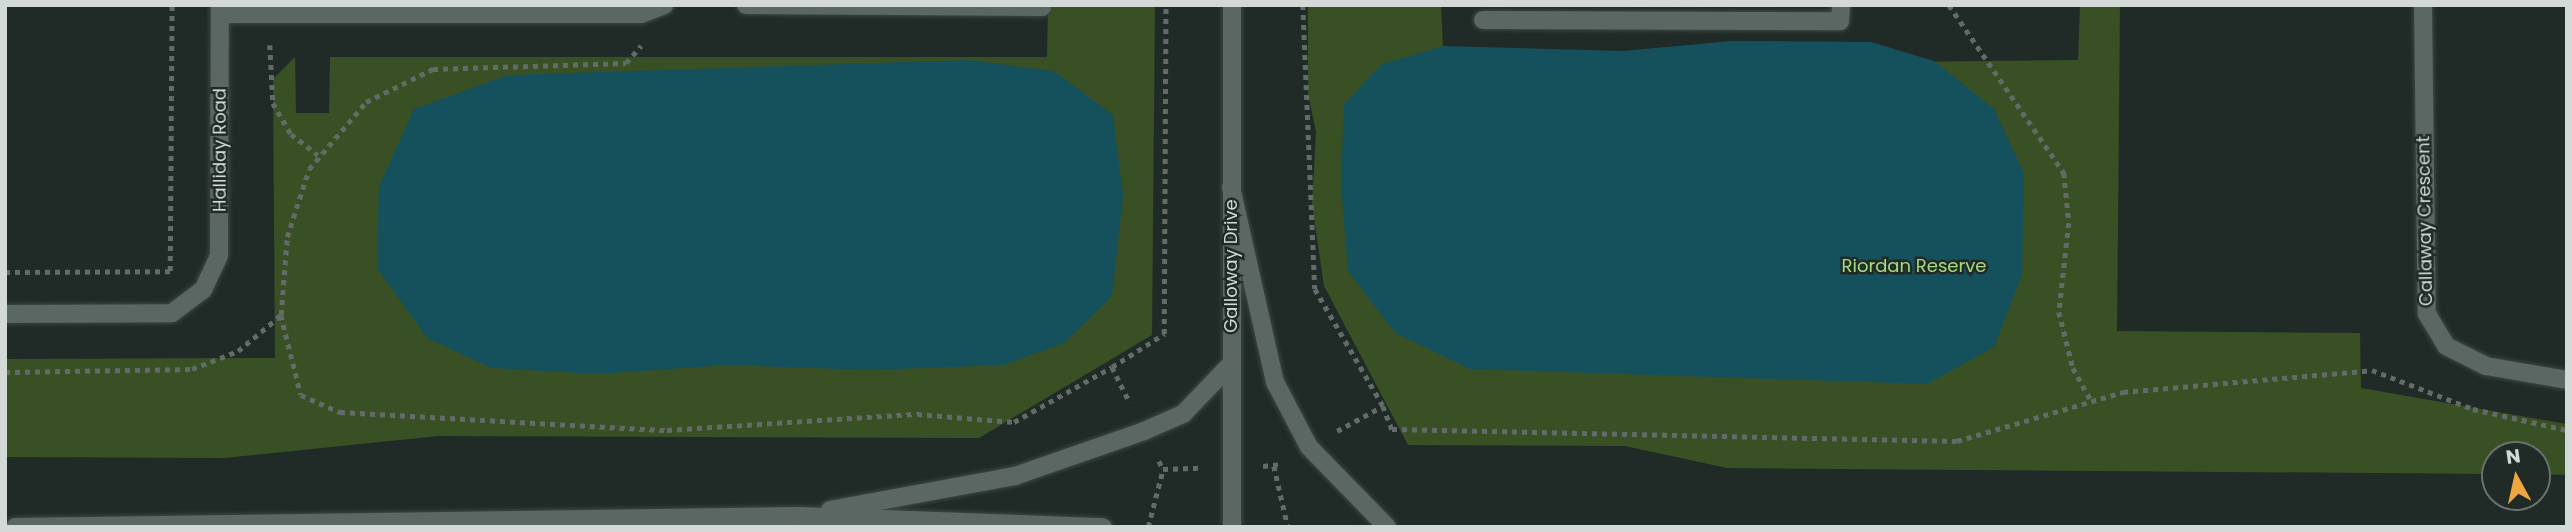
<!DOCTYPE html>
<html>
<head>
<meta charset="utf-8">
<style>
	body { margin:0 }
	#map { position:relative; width:2572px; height:532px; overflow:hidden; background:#202b27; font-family:Poppins,sans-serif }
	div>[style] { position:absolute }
	.green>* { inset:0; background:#395025 }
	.water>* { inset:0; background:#15515c }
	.path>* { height:4.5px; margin-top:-2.25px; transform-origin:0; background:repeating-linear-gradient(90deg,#626b68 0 5px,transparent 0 10px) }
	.roads { filter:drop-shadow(0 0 2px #3d4644) drop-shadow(0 0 2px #3d4644) }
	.minor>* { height:18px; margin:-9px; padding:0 9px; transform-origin:9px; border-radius:9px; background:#5b6763 }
	.tertiary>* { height:18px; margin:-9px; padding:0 9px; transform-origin:9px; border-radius:9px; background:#5b6763 }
	.secondary>* { height:18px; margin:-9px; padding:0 9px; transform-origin:9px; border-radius:9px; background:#5b6763 }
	span { translate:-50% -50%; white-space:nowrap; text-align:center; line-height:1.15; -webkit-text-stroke:5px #202b27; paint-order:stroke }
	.street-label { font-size:18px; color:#d2d9d7 }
	.park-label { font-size:18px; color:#a7da7e }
	.frame { position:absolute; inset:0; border:7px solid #d2d9d7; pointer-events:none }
	.north { position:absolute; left:2481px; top:441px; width:70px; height:70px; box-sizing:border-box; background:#202b27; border:2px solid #67716d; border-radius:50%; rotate:352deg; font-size:19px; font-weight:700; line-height:28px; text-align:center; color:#d2d9d7 }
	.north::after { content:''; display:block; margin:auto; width:24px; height:32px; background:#f0a63f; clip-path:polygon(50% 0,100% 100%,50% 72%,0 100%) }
</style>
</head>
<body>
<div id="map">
	<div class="green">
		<div style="clip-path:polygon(1048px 5px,1155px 5px,1152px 335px,979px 438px,438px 436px,224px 458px,5px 457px,5px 359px,275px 358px,273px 79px,295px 57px,296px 113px,329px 113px,330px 57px,1047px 57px)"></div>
		<div style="clip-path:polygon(1308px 5px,1441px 5px,1444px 67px,2078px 60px,2080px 5px,2120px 5px,2117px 331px,2360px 333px,2361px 388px,2567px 424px,2567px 475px,2537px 474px,2537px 455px,2495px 455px,2495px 474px,1727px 468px,1625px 446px,1408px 445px,1324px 286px,1312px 204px,1316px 132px,1308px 93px)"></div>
	</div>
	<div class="water">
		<div style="clip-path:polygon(1732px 41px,1871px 42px,1934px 61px,1994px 109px,2024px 173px,2022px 275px,1994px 347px,1927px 384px,1470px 369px,1395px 333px,1348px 271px,1341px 186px,1344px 104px,1382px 64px,1444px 46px,1623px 51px)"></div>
		<div style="clip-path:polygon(968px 60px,1054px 71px,1113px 115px,1123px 196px,1112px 296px,1064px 343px,1004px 365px,869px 370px,727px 365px,598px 374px,491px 368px,427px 338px,377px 268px,379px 186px,414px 109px,508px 75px)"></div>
	</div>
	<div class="path">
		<div style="left:1303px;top:5px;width:284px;rotate:87.6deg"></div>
		<div style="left:1315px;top:289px;width:135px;rotate:59.8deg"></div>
		<div style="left:1949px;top:5px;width:204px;rotate:55.6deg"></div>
		<div style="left:2064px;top:173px;width:50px;rotate:84.3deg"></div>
		<div style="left:2069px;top:223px;width:90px;rotate:96.4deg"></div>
		<div style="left:2059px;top:312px;width:58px;rotate:76deg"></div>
		<div style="left:2073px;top:368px;width:35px;rotate:61deg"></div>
		<div style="left:270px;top:45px;width:58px;rotate:87deg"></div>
		<div style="left:273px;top:103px;width:36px;rotate:60deg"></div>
		<div style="left:291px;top:134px;width:34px;rotate:38deg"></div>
		<div style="left:5px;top:272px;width:165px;rotate:-0.3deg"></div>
		<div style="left:170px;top:271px;width:266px;rotate:-89.6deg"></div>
		<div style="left:281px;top:315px;width:78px;rotate:-85.6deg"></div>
		<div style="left:287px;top:237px;width:71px;rotate:-72.1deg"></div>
		<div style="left:309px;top:169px;width:88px;rotate:-49.6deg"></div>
		<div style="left:366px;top:102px;width:75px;rotate:-26.2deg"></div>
		<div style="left:433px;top:69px;width:193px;rotate:-1.8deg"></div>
		<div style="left:626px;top:63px;width:23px;rotate:-49deg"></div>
		<div style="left:1112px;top:367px;width:62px;rotate:-32.4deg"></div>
		<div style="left:1164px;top:334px;width:329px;rotate:-89.7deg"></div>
		<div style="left:5px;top:372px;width:187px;rotate:-0.9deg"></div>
		<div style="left:192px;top:369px;width:49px;rotate:-21.4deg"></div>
		<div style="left:238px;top:351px;width:56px;rotate:-39.9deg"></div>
		<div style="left:281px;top:315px;width:82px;rotate:76deg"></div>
		<div style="left:301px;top:395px;width:43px;rotate:23.6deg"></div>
		<div style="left:340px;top:412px;width:327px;rotate:3.2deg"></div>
		<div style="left:667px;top:430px;width:251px;rotate:-3.7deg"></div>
		<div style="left:917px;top:414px;width:97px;rotate:4.7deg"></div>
		<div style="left:1014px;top:422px;width:112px;rotate:-29.3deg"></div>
		<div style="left:1112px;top:367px;width:40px;rotate:63.4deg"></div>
		<div style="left:1337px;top:431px;width:52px;rotate:-28.5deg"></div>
		<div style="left:1383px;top:406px;width:25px;rotate:69deg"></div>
		<div style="left:1392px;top:429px;width:565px;rotate:1.22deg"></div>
		<div style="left:1957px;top:441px;width:173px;rotate:-16.4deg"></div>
		<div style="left:2123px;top:392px;width:250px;rotate:-5deg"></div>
		<div style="left:2372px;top:370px;width:108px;rotate:21.1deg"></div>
		<div style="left:2473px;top:409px;width:96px;rotate:12.6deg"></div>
		<div style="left:1159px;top:461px;width:9px;rotate:63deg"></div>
		<div style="left:1163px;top:469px;width:38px;rotate:-2deg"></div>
		<div style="left:1263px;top:466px;width:18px;rotate:-6deg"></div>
		<div style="left:1274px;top:466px;width:63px;rotate:77.1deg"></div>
		<div style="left:1148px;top:527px;width:60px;rotate:-75.5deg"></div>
	</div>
	<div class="roads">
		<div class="minor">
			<div style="left:746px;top:5px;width:296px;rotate:0.4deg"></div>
			<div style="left:2423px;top:5px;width:309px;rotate:89.3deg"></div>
			<div style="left:2427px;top:314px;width:37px;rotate:59deg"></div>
			<div style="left:2446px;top:346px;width:45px;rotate:26.6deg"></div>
			<div style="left:2486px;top:366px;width:82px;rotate:9.8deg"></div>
			<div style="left:220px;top:14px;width:421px"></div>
			<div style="left:641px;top:14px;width:25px;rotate:-21deg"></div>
			<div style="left:1483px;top:20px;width:357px;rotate:0.2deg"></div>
			<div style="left:1840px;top:21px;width:16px;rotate:-86deg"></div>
			<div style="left:5px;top:314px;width:167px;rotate:-0.3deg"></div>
			<div style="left:172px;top:313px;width:39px;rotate:-37deg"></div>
			<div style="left:203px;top:290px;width:38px;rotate:-65deg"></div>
			<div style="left:219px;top:255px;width:250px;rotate:-89.8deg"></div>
		</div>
		<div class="tertiary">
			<div style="left:1232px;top:527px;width:522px;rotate:-90deg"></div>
		</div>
		<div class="secondary">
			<div style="left:1231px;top:187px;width:200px;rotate:77.3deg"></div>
			<div style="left:1275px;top:382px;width:73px;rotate:62.4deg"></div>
			<div style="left:1309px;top:447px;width:112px;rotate:45.7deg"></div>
			<div style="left:830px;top:510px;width:188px;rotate:-10.4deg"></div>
			<div style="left:1015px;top:476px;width:137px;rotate:-19.2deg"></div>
			<div style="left:1144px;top:431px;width:43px;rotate:-23.6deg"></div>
			<div style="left:1183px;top:414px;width:69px;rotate:-46.2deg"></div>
			<div style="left:15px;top:527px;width:784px;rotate:-0.8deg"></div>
			<div style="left:799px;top:516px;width:304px;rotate:2.1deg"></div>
		</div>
	</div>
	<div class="street-label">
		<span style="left:220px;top:150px;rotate:-90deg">Halliday Road</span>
		<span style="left:2425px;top:221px;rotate:-91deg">Callaway Crescent</span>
		<span style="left:1231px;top:266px;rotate:-90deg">Galloway Drive</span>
	</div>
	<div class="park-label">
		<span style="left:1914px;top:266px">Riordan Reserve</span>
	</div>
	<div class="frame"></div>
	<div class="north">N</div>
</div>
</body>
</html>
